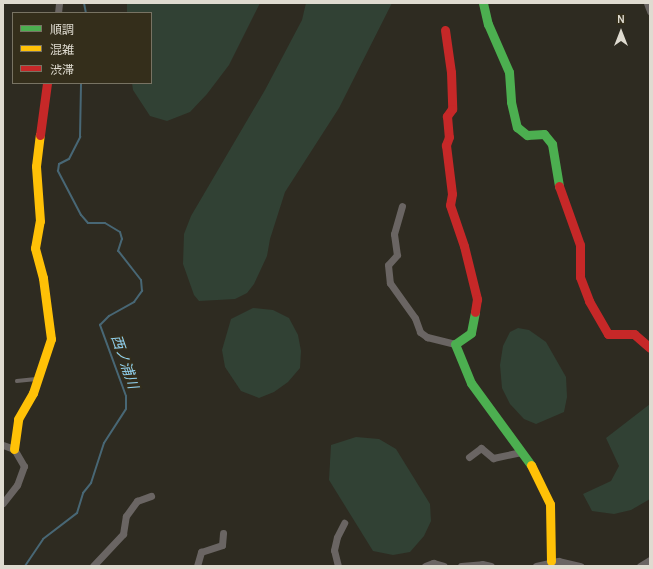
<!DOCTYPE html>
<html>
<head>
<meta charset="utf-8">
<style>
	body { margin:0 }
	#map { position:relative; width:653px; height:569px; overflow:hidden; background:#2e2b21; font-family:Karla,"Noto Sans JP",sans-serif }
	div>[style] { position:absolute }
	.green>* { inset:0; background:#314134 }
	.stream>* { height:2px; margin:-1px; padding:0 1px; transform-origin:1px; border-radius:1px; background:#486775 }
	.lane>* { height:3.5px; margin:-1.75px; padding:0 1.75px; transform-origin:1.75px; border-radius:1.75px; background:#6a6563 }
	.street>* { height:7px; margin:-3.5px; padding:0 3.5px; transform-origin:3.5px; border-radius:3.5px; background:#6a6563 }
	.fast>* { height:9px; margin:-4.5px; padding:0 4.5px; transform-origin:4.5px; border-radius:4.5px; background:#4caf50 }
	.slow>* { height:9px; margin:-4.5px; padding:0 4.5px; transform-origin:4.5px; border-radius:4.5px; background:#ffc107 }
	.jam>* { height:9px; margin:-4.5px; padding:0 4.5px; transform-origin:4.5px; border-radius:4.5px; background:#c62828 }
	span { translate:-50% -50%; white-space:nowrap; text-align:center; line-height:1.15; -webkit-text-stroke:3px #342e1b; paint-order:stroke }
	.water-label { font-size:14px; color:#90cfed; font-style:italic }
	.frame { position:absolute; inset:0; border:4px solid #dfdbd0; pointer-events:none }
	.legend { position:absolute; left:12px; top:12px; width:140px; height:72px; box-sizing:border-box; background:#342e1b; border:1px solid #787363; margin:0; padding:5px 7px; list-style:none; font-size:12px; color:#dfdbd0 }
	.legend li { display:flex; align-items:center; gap:8px; height:20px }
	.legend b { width:20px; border:1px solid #787363 }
	.north { position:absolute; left:601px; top:12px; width:40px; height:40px; -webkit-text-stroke:3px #342e1b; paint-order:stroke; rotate:0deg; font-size:11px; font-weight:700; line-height:16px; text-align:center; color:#dfdbd0 }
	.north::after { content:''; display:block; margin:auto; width:14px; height:18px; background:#dfdbd0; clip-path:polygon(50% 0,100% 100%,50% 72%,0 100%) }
</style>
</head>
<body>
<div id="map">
	<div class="green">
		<div style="clip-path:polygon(127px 3px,260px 3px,229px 65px,207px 94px,190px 112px,167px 121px,150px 116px,133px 90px,132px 83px,151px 83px,151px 13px,127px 13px)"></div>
		<div style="clip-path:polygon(306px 3px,392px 3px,339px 108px,285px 192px,270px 239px,267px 256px,254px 284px,247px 293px,235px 299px,199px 301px,194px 295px,183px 264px,184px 234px,191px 216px,265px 90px,302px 20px)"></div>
		<div style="clip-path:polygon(253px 308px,273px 310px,289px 318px,298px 335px,301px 351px,300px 368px,288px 382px,274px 392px,259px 398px,241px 391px,225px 367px,222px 350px,231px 319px)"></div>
		<div style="clip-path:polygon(518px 328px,529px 330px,546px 342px,566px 377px,567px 397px,564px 412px,536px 424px,524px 419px,510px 404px,502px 388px,500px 365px,503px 346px,510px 332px)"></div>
		<div style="clip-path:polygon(650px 404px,650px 499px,631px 510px,614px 514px,592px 511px,583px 494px,611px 481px,619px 466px,606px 438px)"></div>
		<div style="clip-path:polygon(356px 437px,379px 439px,396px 449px,430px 504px,431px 521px,424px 536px,410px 552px,393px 555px,373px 551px,329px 480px,331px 445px)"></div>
	</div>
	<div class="stream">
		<div style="left:84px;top:3px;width:10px;rotate:79deg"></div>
		<div style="left:25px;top:566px;width:32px;rotate:-56deg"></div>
		<div style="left:43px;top:539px;width:43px;rotate:-37.4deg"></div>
		<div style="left:77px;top:513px;width:21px;rotate:-73deg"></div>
		<div style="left:83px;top:493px;width:13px;rotate:-51deg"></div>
		<div style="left:91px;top:483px;width:42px;rotate:-72deg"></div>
		<div style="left:104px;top:443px;width:40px;rotate:-57.1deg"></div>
		<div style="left:126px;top:409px;width:13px;rotate:-90deg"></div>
		<div style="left:126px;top:396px;width:76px;rotate:-110.1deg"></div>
		<div style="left:100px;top:325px;width:13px;rotate:-45deg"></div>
		<div style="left:109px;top:316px;width:29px;rotate:-29deg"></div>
		<div style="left:134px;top:302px;width:14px;rotate:-54deg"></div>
		<div style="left:142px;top:291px;width:11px;rotate:-95deg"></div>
		<div style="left:141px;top:280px;width:37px;rotate:-128deg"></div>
		<div style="left:118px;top:251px;width:13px;rotate:-72deg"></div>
		<div style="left:122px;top:239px;width:7px;rotate:-106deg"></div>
		<div style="left:120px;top:232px;width:17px;rotate:-149deg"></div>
		<div style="left:105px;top:223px;width:17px;rotate:180deg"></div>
		<div style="left:88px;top:223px;width:11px;rotate:-131deg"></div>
		<div style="left:81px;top:215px;width:50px;rotate:-117.6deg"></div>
		<div style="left:58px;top:171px;width:7px;rotate:-82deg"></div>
		<div style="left:59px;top:164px;width:11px;rotate:-27deg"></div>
		<div style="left:69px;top:159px;width:25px;rotate:-63deg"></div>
		<div style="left:80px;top:137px;width:54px;rotate:-88.9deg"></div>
	</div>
	<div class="lane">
		<div style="left:17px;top:381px;width:19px;rotate:-6deg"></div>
	</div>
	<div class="street">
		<div style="left:647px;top:3px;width:9px;rotate:69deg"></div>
		<div style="left:58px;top:13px;width:10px;rotate:-84deg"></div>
		<div style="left:402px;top:206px;width:29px;rotate:106deg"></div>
		<div style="left:394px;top:234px;width:21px;rotate:82deg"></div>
		<div style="left:397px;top:255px;width:13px;rotate:132deg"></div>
		<div style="left:388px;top:265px;width:18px;rotate:84deg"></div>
		<div style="left:390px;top:283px;width:43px;rotate:54.5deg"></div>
		<div style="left:415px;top:318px;width:15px;rotate:70deg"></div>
		<div style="left:420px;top:332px;width:9px;rotate:36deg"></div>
		<div style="left:427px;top:337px;width:29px;rotate:14deg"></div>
		<div style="left:3px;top:445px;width:12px;rotate:20deg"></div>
		<div style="left:14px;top:449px;width:20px;rotate:60deg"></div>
		<div style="left:24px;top:466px;width:20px;rotate:110deg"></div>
		<div style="left:17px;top:485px;width:23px;rotate:128deg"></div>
		<div style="left:469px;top:457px;width:15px;rotate:-37deg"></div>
		<div style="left:481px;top:448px;width:16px;rotate:40deg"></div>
		<div style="left:493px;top:458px;width:29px;rotate:-12deg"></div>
		<div style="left:93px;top:566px;width:44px;rotate:-46.8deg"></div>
		<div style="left:123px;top:534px;width:18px;rotate:-81deg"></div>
		<div style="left:126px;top:516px;width:19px;rotate:-54deg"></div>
		<div style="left:137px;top:501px;width:15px;rotate:-20deg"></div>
		<div style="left:197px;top:566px;width:15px;rotate:-74deg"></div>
		<div style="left:201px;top:552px;width:22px;rotate:-18deg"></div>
		<div style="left:222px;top:545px;width:12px;rotate:-85deg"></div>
		<div style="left:338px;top:566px;width:16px;rotate:-104deg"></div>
		<div style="left:334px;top:550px;width:13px;rotate:-77deg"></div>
		<div style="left:337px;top:537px;width:16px;rotate:-63deg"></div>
		<div style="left:425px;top:566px;width:9px;rotate:-21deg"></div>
		<div style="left:433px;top:563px;width:11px;rotate:15deg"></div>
		<div style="left:461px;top:566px;width:21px;rotate:-5deg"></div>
		<div style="left:482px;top:564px;width:9px;rotate:13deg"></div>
		<div style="left:536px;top:566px;width:23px;rotate:-13deg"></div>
		<div style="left:558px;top:561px;width:23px;rotate:13deg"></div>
		<div style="left:640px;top:566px;width:12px;rotate:-31deg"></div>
	</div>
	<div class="fast">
		<div style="left:483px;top:3px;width:22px;rotate:77deg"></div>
		<div style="left:488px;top:24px;width:52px;rotate:66.4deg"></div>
		<div style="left:509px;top:72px;width:30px;rotate:86deg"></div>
		<div style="left:511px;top:102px;width:26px;rotate:77deg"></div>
		<div style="left:517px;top:127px;width:13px;rotate:39deg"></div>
		<div style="left:527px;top:135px;width:17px;rotate:-3deg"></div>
		<div style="left:544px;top:134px;width:13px;rotate:51deg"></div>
		<div style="left:552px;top:144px;width:43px;rotate:80.5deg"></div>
		<div style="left:475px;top:312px;width:21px;rotate:101deg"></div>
		<div style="left:471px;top:333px;width:19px;rotate:145deg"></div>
		<div style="left:455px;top:344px;width:42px;rotate:67.7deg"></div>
		<div style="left:471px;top:383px;width:102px;rotate:53.8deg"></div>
	</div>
	<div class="slow">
		<div style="left:14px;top:449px;width:30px;rotate:-82deg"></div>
		<div style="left:18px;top:419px;width:30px;rotate:-60deg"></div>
		<div style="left:33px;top:393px;width:57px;rotate:-71.6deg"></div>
		<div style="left:51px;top:339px;width:62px;rotate:-97.5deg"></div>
		<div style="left:43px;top:278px;width:31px;rotate:-105deg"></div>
		<div style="left:35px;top:248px;width:27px;rotate:-80deg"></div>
		<div style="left:40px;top:221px;width:55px;rotate:-94.2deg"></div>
		<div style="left:36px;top:166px;width:31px;rotate:-83deg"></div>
		<div style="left:531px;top:465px;width:43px;rotate:64deg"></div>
		<div style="left:550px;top:504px;width:57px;rotate:89deg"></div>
	</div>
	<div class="jam">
		<div style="left:445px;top:30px;width:42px;rotate:81.9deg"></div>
		<div style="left:451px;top:72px;width:37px;rotate:88deg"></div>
		<div style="left:452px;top:109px;width:9px;rotate:126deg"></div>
		<div style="left:447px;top:116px;width:21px;rotate:85deg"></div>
		<div style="left:449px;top:137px;width:9px;rotate:111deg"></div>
		<div style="left:446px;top:145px;width:49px;rotate:83deg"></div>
		<div style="left:452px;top:194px;width:11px;rotate:100deg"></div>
		<div style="left:450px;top:205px;width:43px;rotate:71.1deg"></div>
		<div style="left:464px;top:246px;width:55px;rotate:76.2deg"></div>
		<div style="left:477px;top:299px;width:13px;rotate:99deg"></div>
		<div style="left:40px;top:135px;width:52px;rotate:-82.3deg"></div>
		<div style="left:559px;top:186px;width:63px;rotate:70.4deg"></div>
		<div style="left:580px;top:245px;width:32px;rotate:90deg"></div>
		<div style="left:580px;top:277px;width:26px;rotate:69deg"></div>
		<div style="left:589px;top:301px;width:38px;rotate:60deg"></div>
		<div style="left:608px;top:334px;width:26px"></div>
		<div style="left:634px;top:334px;width:21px;rotate:41deg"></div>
	</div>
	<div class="water-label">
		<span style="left:124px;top:362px;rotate:71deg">西ノ浦川</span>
	</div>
	<div class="frame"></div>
	<ul class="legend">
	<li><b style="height:5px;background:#4caf50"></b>順調</li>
	<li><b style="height:5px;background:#ffc107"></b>混雑</li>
	<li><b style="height:5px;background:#c62828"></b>渋滞</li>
	</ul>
	<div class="north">N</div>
</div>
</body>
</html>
